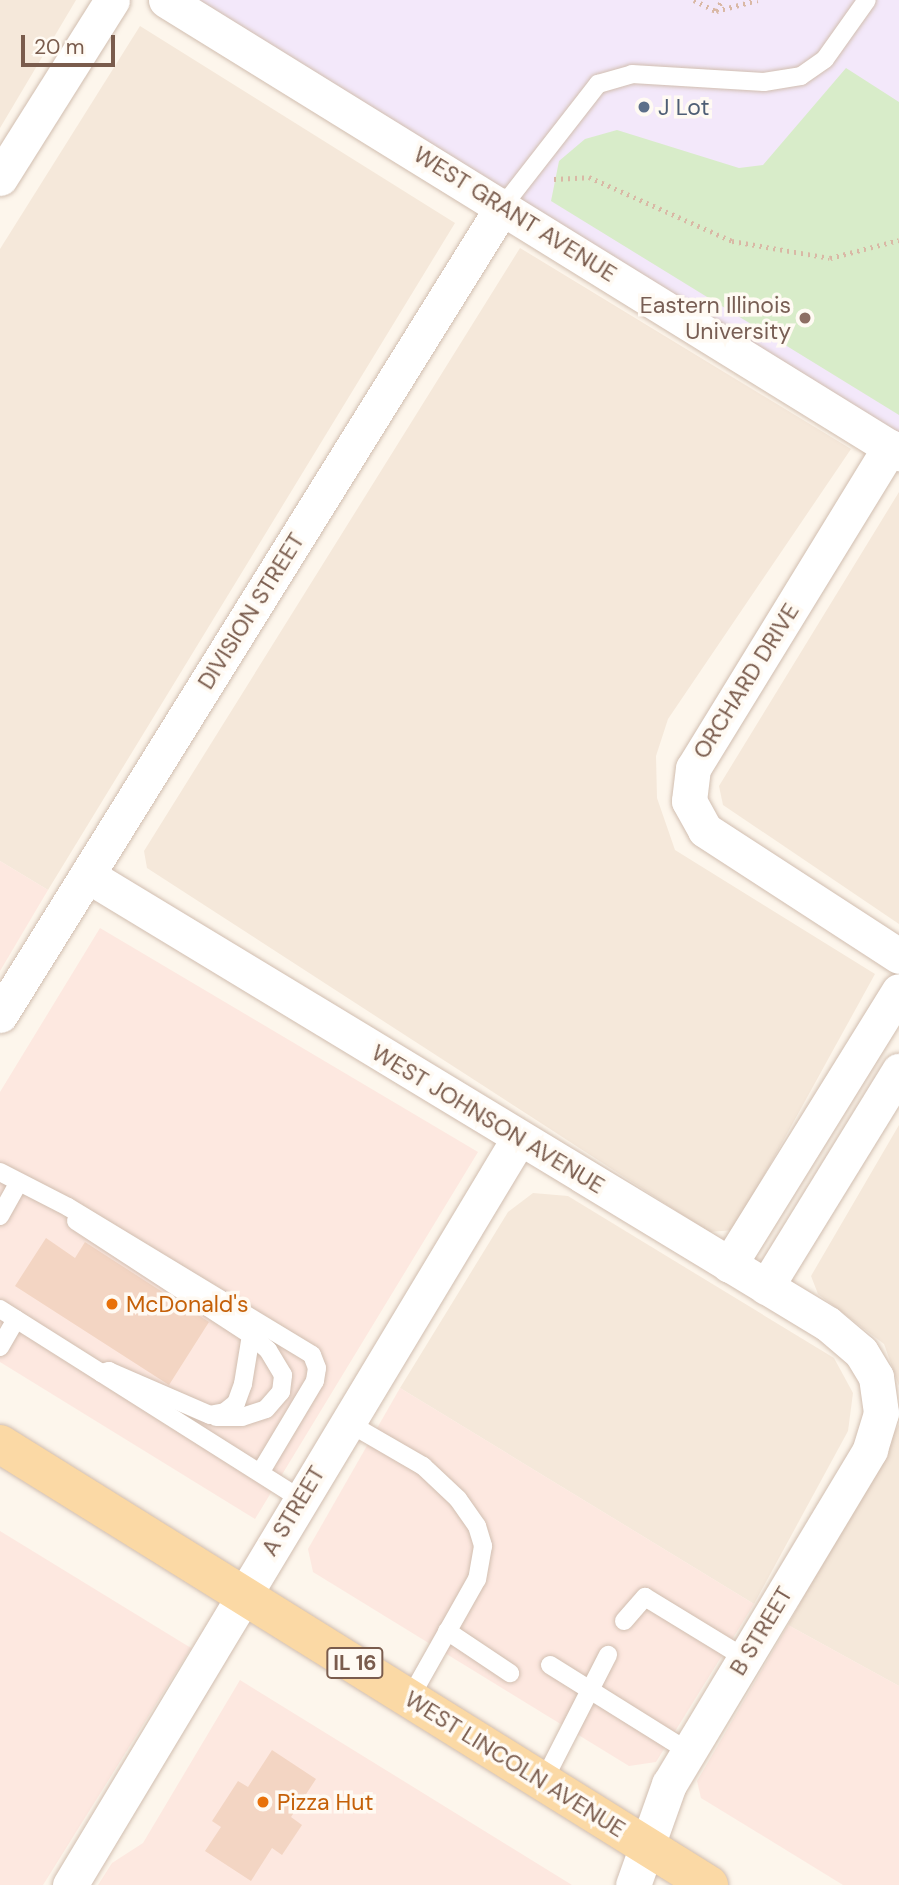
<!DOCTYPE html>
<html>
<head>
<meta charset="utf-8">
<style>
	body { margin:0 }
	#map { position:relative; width:899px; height:1885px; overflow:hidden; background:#fdf6ec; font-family:"DM Sans",sans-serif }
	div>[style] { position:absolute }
	.residential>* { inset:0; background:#f5e8da }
	.commercial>* { inset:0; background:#fde8e0 }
	.education>* { inset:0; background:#f3e8fa }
	.green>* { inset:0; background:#d8ecc9 }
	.building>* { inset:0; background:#f3d5c3 }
	.path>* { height:4.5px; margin-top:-2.25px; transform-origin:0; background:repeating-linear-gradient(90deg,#d9b8a5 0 2px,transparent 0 7px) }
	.roads { filter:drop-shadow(0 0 2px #d1beb0) drop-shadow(0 0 2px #d1beb0) }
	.lane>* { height:18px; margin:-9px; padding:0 9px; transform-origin:9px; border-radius:9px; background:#fff }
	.street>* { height:35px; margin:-17.5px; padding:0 17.5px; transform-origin:17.5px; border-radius:17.5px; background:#fff }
	.primary>* { height:38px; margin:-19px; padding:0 19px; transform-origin:19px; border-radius:19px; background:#fbd9a5 }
	.dots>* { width:19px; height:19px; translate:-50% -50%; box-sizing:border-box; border:4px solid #fffaf3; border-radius:50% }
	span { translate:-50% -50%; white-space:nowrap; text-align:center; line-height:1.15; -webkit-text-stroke:7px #fffaf3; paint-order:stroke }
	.shield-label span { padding:2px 5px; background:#fffaf3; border:2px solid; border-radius:5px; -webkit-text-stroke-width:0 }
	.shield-label { font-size:21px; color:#7a5c4d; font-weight:700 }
	.service-label { font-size:23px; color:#4e5e75 }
	.left { translate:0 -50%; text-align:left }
	.street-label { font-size:23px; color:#7a5c4d }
	.education-label { font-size:23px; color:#785e54 }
	.right { translate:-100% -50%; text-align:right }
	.food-label { font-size:23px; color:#c56008 }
	.scale { position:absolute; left:21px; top:35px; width:94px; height:32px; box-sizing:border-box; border:4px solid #7a5c4d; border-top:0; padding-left:9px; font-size:21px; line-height:24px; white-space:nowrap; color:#7a5c4d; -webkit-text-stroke:5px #fffaf3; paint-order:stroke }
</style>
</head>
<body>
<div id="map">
	<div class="residential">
		<div style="clip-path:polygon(0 0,76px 0,0 128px)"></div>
		<div style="clip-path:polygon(140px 26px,455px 223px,48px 890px,0 861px,0 249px)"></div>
		<div style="clip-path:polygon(520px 248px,851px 449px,668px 719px,656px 756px,657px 798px,675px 850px,875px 974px,734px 1230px,709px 1232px,147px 868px,144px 851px)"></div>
		<div style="clip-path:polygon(899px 492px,899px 924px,723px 805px,719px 786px)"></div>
		<div style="clip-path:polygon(899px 1125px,899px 1386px,884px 1344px,818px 1294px,811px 1276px)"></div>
		<div style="clip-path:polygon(533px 1193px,568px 1196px,834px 1358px,853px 1393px,848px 1431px,754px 1604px,400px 1388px,508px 1212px)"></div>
		<div style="clip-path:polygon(899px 1424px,899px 1686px,788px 1625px)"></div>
	</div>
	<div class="commercial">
		<div style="clip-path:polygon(0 861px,48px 890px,0 971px)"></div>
		<div style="clip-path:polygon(100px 928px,478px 1152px,255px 1519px,0 1362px,0 1092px)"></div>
		<div style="clip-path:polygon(400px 1388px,754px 1604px,656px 1762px,629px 1766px,313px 1572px,308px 1549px)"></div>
		<div style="clip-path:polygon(0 1531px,191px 1648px,43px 1885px,0 1885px)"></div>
		<div style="clip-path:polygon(788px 1625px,899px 1686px,899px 1885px,843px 1885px,701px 1798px,697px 1781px)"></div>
		<div style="clip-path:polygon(240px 1680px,572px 1885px,98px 1885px,112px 1863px,143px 1843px)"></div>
	</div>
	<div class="education">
		<div style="clip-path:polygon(192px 0,899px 0,899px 434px)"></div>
	</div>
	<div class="green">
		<div style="clip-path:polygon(846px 68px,899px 102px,899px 415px,551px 201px,559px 161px,585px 139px,617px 130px,739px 168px,763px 165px)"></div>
	</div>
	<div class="building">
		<div style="clip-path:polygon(46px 1238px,75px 1258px,85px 1242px,209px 1322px,169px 1385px,15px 1286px)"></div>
		<div style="clip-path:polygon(272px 1750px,316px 1779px,291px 1817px,302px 1825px,282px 1855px,272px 1848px,251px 1881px,205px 1851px,221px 1827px,212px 1821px,238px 1781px,248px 1787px)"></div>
	</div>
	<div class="path">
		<div style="left:694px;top:0;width:25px;rotate:27deg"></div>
		<div style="left:716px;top:11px;width:13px;rotate:-61deg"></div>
		<div style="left:716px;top:11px;width:43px;rotate:-14.7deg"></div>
		<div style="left:554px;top:179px;width:35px;rotate:-3deg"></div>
		<div style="left:589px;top:177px;width:157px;rotate:24.1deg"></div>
		<div style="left:732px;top:241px;width:99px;rotate:9.8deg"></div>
		<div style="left:830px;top:258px;width:71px;rotate:-14.6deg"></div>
	</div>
	<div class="roads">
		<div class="lane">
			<div style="left:503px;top:206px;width:155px;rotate:-52.1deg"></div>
			<div style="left:598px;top:84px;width:35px;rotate:-16deg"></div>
			<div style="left:632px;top:74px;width:132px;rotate:3.5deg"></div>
			<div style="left:764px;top:82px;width:37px;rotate:-9deg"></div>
			<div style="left:801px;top:76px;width:29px;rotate:-35deg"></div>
			<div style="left:825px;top:59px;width:72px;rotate:-54.6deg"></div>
			<div style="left:0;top:1172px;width:76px;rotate:27.2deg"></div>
			<div style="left:68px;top:1207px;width:285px;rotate:31.2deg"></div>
			<div style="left:312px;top:1355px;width:14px;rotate:69deg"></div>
			<div style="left:317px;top:1368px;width:13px;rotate:99deg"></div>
			<div style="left:315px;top:1381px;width:107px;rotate:120.9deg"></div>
			<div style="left:0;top:1216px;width:38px;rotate:-61deg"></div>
			<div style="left:76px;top:1221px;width:209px;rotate:33.1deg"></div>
			<div style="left:251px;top:1335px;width:50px;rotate:99.3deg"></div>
			<div style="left:243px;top:1384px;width:20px;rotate:110deg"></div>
			<div style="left:236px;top:1403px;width:14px;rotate:141deg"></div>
			<div style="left:225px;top:1412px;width:15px;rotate:169deg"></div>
			<div style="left:210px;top:1415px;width:110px;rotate:-156.5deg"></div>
			<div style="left:109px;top:1371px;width:8px;rotate:166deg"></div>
			<div style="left:0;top:1309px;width:356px;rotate:32.3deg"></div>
			<div style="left:0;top:1347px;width:32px;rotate:-60deg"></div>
			<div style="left:216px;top:1417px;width:26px"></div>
			<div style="left:242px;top:1417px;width:25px;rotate:-18deg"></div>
			<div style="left:266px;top:1409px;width:23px;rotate:-49deg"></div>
			<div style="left:281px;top:1392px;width:17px;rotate:-83deg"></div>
			<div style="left:283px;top:1375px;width:29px;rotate:-121deg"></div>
			<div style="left:268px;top:1350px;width:23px;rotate:-139deg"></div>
			<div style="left:347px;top:1422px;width:88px;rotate:30.1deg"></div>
			<div style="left:423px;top:1466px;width:48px;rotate:43.3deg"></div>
			<div style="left:458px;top:1499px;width:33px;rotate:55deg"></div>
			<div style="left:477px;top:1526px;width:21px;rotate:73deg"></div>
			<div style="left:483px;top:1546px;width:34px;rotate:100deg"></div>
			<div style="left:477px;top:1579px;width:137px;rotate:119.4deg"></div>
			<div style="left:624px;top:1621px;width:32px;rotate:-49deg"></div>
			<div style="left:645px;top:1597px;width:117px;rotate:31.4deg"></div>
			<div style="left:447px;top:1631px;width:76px;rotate:33.7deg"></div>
			<div style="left:550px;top:1665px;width:164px;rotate:32deg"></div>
			<div style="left:543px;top:1782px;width:143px;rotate:-62.9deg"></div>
		</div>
		<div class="street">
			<div style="left:166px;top:0;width:862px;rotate:31.72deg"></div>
			<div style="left:0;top:178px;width:210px;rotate:-57.8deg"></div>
			<div style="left:890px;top:447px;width:377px;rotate:121.5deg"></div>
			<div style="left:693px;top:768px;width:33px;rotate:97deg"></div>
			<div style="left:689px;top:801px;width:33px;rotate:61deg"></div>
			<div style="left:705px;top:830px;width:231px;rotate:33deg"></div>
			<div style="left:87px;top:875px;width:866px;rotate:31.21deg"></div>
			<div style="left:828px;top:1324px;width:43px;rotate:40.3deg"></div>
			<div style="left:861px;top:1352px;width:29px;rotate:59deg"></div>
			<div style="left:876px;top:1377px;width:36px;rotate:82deg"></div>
			<div style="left:881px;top:1413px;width:39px;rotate:107deg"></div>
			<div style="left:870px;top:1450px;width:390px;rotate:121deg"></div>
			<div style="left:669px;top:1784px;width:107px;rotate:109.6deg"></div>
			<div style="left:0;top:1015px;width:953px;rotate:-58.13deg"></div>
			<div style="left:729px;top:1265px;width:322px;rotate:-58.2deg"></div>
			<div style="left:766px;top:1287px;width:254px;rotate:-58.4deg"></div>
			<div style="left:70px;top:1885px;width:872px;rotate:-58.99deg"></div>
		</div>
		<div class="primary">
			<div style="left:0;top:1444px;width:835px;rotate:31.88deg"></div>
		</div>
	</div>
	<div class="dots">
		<div style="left:644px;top:107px;background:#5c6f8a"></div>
		<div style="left:805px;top:318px;background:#8d6e63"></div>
		<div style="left:112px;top:1304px;background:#e8710a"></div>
		<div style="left:263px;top:1802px;background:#e8710a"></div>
	</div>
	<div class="shield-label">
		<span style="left:355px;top:1663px">IL 16</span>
	</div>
	<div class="service-label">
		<span class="left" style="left:658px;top:107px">J Lot</span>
	</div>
	<div class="street-label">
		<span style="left:515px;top:214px;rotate:32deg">WEST GRANT AVENUE</span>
		<span style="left:251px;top:611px;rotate:-58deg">DIVISION STREET</span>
		<span style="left:746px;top:681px;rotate:-58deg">ORCHARD DRIVE</span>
		<span style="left:488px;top:1119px;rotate:31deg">WEST JOHNSON AVENUE</span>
		<span style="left:293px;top:1511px;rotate:-59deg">A STREET</span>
		<span style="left:761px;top:1631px;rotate:-59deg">B STREET</span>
		<span style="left:515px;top:1764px;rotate:32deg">WEST LINCOLN AVENUE</span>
	</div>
	<div class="education-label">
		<span class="right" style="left:791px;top:318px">Eastern Illinois<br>University</span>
	</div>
	<div class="food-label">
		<span class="left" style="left:126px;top:1304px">McDonald's</span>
		<span class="left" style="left:277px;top:1802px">Pizza Hut</span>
	</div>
	<div class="scale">20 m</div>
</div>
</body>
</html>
